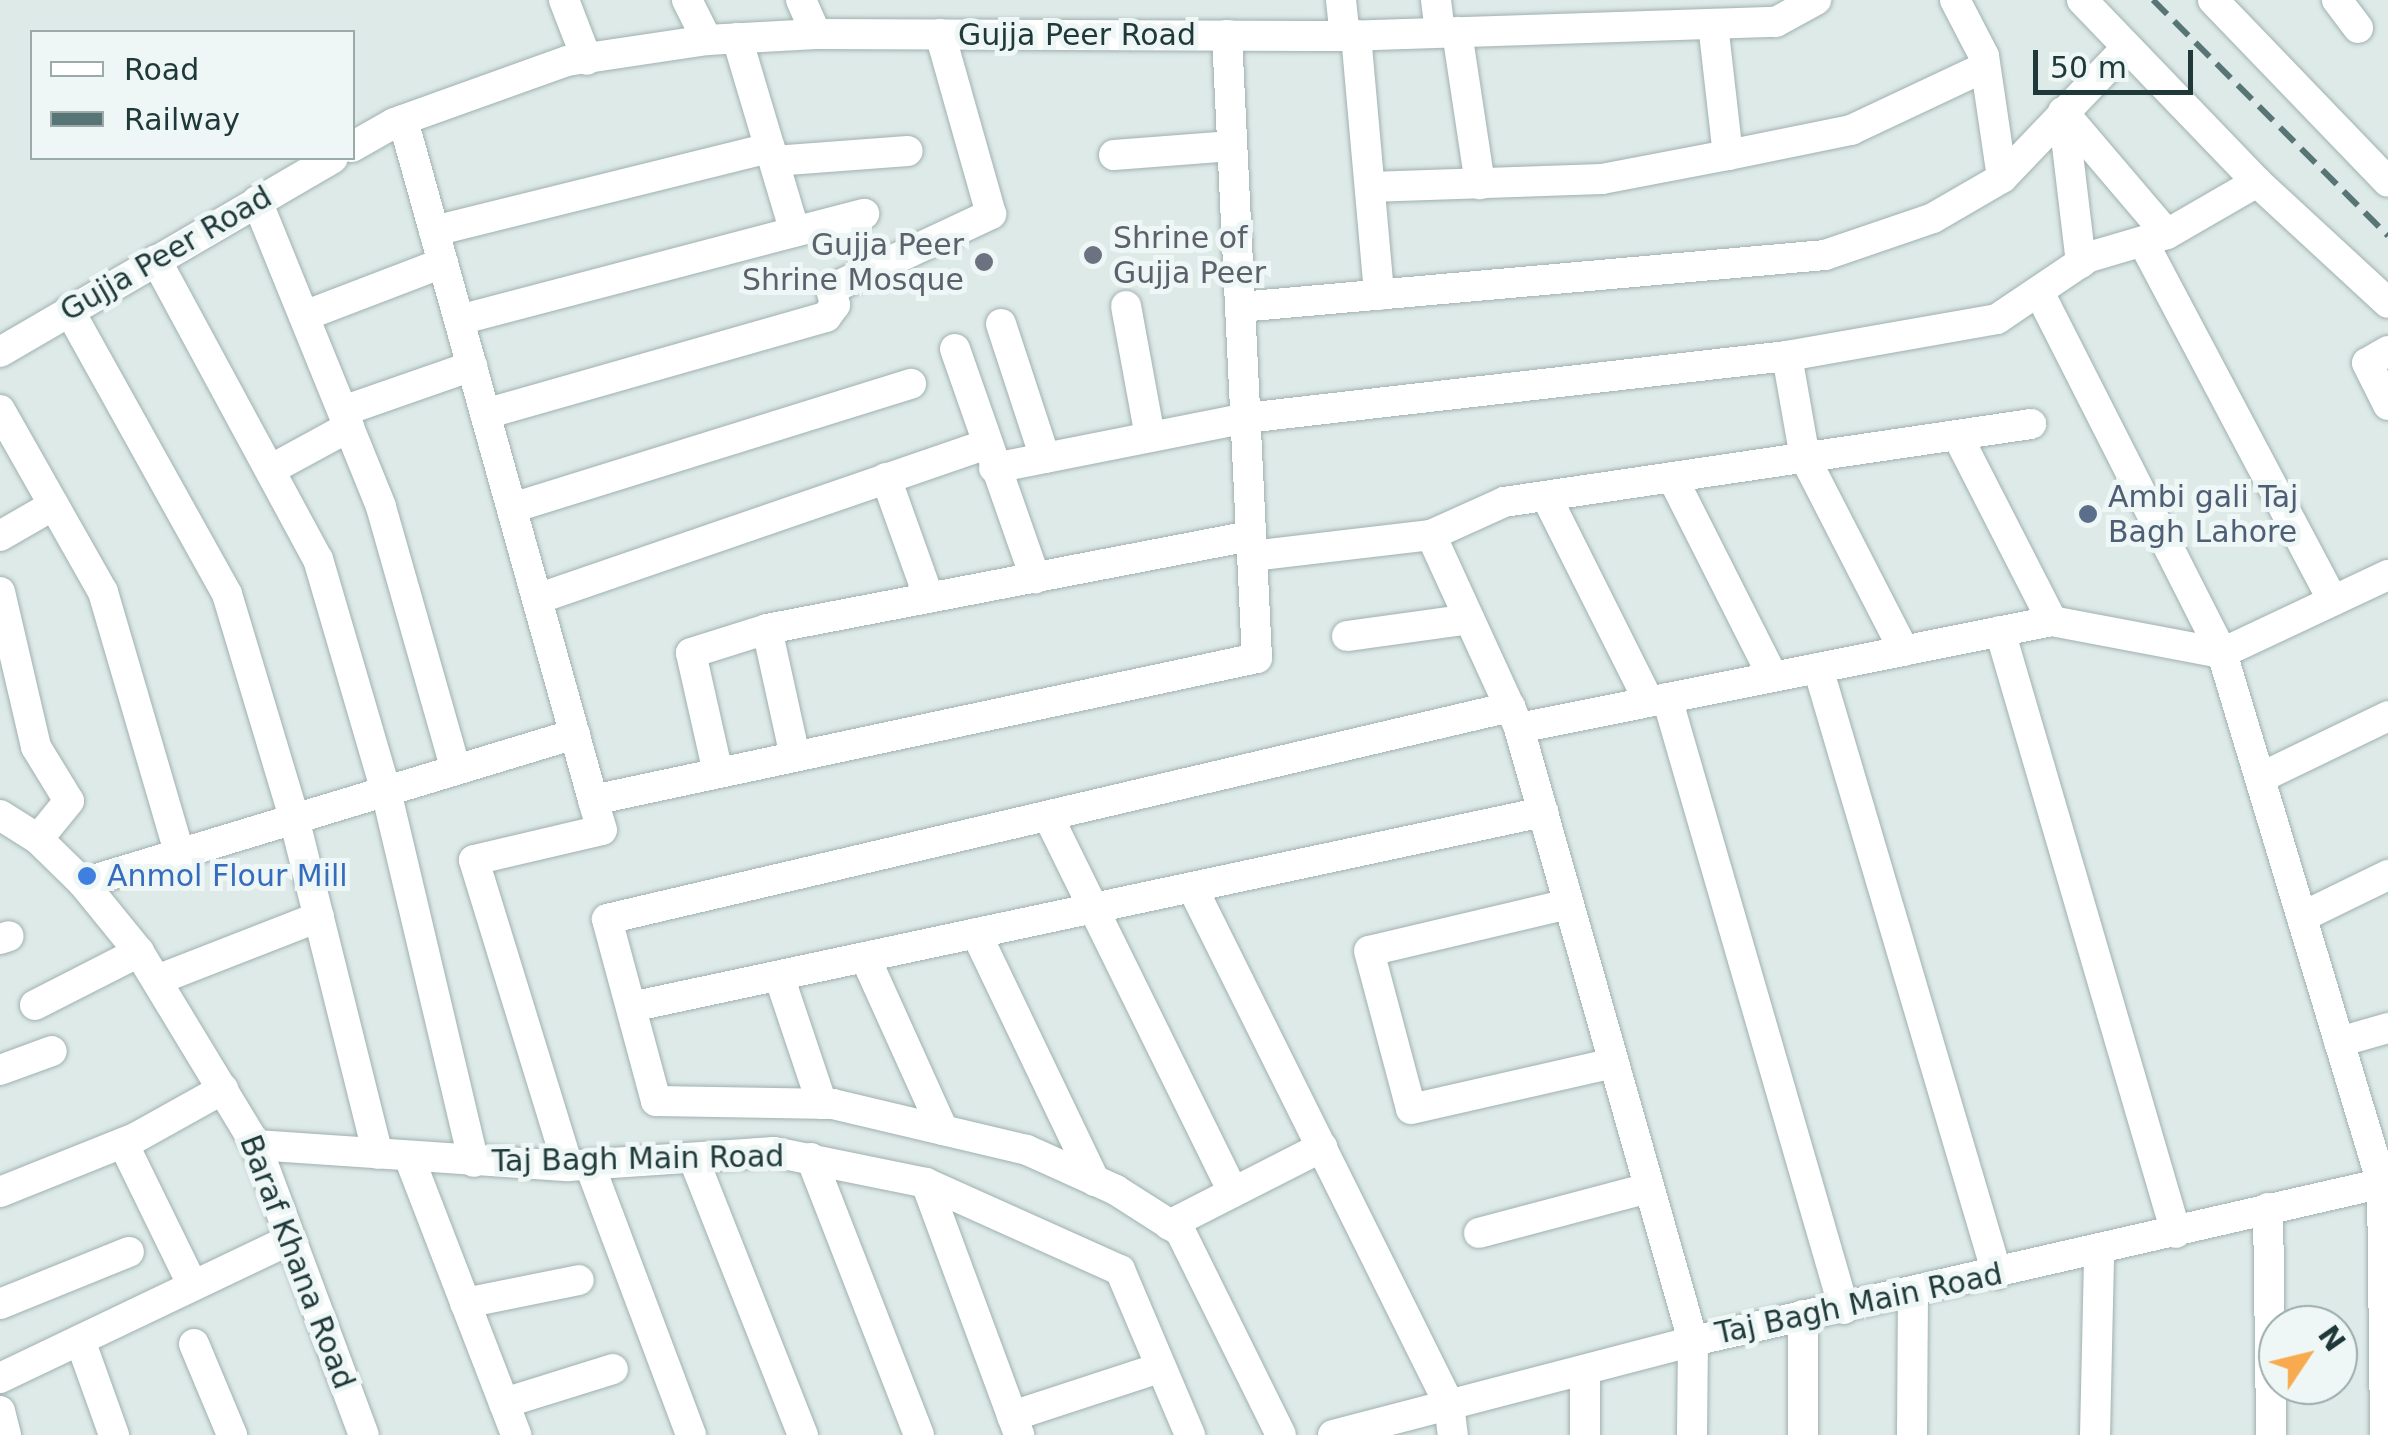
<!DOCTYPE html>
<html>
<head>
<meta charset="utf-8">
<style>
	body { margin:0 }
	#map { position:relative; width:2388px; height:1435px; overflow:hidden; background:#ddeae8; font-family:"DejaVu Sans",sans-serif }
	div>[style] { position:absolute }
	.roads { filter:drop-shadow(0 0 2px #a0b1b0) drop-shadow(0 0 2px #a0b1b0) }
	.minor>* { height:30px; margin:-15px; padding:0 15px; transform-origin:15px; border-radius:15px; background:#fff }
	.rail>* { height:6px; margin-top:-3px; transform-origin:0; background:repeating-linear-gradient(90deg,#587576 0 20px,transparent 0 30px) }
	.dots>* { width:28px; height:28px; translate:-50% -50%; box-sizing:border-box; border:5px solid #eef7f5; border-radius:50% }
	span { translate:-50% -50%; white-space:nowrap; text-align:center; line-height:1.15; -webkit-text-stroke:10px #eef7f5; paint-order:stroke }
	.street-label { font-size:30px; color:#1f393a }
	.worship-label { font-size:30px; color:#5b616d }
	.left { translate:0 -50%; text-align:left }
	.right { translate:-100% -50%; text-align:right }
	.service-label { font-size:30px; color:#4e5e75 }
	.shop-label { font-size:30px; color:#366cbe }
	.legend { position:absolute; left:30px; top:30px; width:325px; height:130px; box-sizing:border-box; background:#eef7f5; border:2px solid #9babaa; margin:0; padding:12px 18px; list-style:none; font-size:30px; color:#1f393a }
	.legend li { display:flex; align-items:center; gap:20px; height:50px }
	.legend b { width:50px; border:2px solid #9babaa }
	.north { position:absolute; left:2258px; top:1305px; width:100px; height:100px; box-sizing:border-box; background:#eef7f5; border:2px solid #9babaa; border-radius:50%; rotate:55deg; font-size:28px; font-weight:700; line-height:40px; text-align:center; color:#1f393a }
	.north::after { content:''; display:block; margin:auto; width:35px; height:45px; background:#f7ab4e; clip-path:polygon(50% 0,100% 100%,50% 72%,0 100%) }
	.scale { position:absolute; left:2033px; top:50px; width:160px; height:45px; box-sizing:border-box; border:5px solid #1f393a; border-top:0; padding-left:12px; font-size:30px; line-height:35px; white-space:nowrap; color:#1f393a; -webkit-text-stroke:8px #eef7f5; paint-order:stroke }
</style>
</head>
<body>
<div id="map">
	<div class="roads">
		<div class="minor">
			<div style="left:564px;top:0;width:64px;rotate:69deg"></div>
			<div style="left:687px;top:0;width:45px;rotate:63.4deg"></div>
			<div style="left:801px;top:0;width:37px;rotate:66deg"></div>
			<div style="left:1341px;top:0;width:36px;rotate:84deg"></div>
			<div style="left:1436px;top:0;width:32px;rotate:83deg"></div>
			<div style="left:1955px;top:0;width:63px;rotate:62.6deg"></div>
			<div style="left:1984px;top:56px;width:123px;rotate:81.6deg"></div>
			<div style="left:2082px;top:0;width:252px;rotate:46.1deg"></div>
			<div style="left:2257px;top:182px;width:178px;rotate:42.7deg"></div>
			<div style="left:2213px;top:0;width:252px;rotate:46.1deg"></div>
			<div style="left:2337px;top:0;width:35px;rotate:53deg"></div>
			<div style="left:1713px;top:24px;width:132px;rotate:83.5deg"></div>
			<div style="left:1457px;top:32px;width:154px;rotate:81.4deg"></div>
			<div style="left:1356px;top:35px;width:261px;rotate:84.9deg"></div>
			<div style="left:737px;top:38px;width:202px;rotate:73.4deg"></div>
			<div style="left:2063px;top:112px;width:160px;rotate:49.6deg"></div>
			<div style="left:2063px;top:112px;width:152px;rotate:83.2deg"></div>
			<div style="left:403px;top:120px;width:706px;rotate:74.39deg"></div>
			<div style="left:593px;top:800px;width:679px;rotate:-12.07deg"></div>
			<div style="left:1257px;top:658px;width:624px;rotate:-92.76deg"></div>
			<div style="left:352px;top:147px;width:48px;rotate:-29.7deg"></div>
			<div style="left:394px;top:123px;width:184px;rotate:-19.7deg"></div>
			<div style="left:567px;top:61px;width:142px;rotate:-8.5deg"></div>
			<div style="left:707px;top:40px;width:109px;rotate:-3.2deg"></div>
			<div style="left:816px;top:34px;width:529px;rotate:0.22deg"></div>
			<div style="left:1345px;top:36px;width:431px;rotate:-1.9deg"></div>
			<div style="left:1776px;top:22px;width:46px;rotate:-28.8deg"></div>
			<div style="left:1114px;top:155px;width:118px;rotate:-4.4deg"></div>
			<div style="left:774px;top:161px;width:134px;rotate:-4.3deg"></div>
			<div style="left:1370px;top:187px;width:232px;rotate:-2deg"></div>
			<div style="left:1602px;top:179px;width:128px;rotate:-10.8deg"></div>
			<div style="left:1728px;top:155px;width:126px;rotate:-11.5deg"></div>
			<div style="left:1851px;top:130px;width:148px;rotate:-25.2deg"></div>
			<div style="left:257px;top:201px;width:330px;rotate:67.9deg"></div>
			<div style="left:381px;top:507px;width:273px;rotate:74.1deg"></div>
			<div style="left:434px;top:231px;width:346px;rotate:-13.9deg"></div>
			<div style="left:2143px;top:242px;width:406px;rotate:62.1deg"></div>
			<div style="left:156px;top:260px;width:340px;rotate:61.6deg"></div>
			<div style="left:318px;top:559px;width:242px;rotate:73.7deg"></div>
			<div style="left:386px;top:791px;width:381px;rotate:76.7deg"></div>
			<div style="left:2040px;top:294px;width:402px;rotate:63.1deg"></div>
			<div style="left:2222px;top:653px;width:183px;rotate:-25.2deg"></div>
			<div style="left:1126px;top:306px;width:133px;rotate:79.6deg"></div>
			<div style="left:1240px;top:307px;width:587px;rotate:-5.08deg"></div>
			<div style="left:1825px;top:255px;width:114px;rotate:-18.9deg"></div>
			<div style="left:1933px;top:218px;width:80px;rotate:-30.1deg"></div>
			<div style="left:2002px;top:178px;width:181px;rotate:-46.3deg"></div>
			<div style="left:69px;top:310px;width:325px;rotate:60.9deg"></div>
			<div style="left:227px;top:594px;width:234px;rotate:73.3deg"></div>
			<div style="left:294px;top:818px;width:346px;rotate:76deg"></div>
			<div style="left:304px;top:316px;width:149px;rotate:-20.9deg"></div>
			<div style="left:459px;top:320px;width:419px;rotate:-14.7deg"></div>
			<div style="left:1001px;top:324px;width:141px;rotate:71.8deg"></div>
			<div style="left:955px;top:349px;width:243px;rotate:70.7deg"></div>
			<div style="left:2388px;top:351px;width:24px;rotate:150deg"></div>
			<div style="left:2367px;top:363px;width:47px;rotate:63.4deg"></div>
			<div style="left:0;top:352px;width:385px;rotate:-30.2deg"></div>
			<div style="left:1787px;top:356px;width:104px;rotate:80deg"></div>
			<div style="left:1805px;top:458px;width:217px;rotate:62.8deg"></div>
			<div style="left:0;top:410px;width:209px;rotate:60.5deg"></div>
			<div style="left:103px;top:592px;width:271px;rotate:73.7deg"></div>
			<div style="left:343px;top:411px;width:137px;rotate:-19.2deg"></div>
			<div style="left:485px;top:414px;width:355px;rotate:-15.9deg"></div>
			<div style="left:826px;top:317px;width:15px;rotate:-53deg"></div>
			<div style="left:835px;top:305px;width:16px;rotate:-104deg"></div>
			<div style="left:831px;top:289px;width:177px;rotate:-25.1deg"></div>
			<div style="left:991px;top:214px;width:187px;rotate:-105.8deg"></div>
			<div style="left:1957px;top:435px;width:209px;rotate:62.9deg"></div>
			<div style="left:994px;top:468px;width:257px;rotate:-11.2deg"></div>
			<div style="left:1246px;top:418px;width:545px;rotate:-6.54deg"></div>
			<div style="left:1787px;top:356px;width:213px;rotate:-10deg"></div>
			<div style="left:1997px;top:319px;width:111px;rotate:-34deg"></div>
			<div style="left:2089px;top:257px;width:81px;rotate:-16.4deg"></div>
			<div style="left:2167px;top:234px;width:104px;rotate:-30deg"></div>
			<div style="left:270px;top:470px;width:90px;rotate:-28.6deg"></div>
			<div style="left:1672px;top:477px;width:224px;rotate:63.2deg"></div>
			<div style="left:886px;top:478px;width:127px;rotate:70.3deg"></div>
			<div style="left:1546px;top:496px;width:230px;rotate:63.4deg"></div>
			<div style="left:512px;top:508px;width:418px;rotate:-17.3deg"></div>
			<div style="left:1431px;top:535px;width:80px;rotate:-24.3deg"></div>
			<div style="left:1504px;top:502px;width:533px;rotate:-8.42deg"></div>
			<div style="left:0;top:536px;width:62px;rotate:-29.9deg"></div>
			<div style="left:1252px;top:556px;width:180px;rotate:-6.7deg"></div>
			<div style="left:1431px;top:535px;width:209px;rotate:65.4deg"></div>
			<div style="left:0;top:592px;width:159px;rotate:76.9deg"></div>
			<div style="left:36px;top:747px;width:63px;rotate:58.6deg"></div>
			<div style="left:69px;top:801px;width:49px;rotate:129.2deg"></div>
			<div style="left:537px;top:599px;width:475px;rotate:-19deg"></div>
			<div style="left:767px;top:629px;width:130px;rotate:77.6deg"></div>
			<div style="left:2000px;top:631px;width:627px;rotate:73.7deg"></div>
			<div style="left:1347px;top:636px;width:123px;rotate:-7.9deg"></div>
			<div style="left:1818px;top:668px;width:632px;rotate:73.54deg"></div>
			<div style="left:1667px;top:698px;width:636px;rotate:73.84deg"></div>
			<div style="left:718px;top:773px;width:123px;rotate:-102.7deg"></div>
			<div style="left:691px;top:653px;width:80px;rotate:-17.5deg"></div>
			<div style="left:767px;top:629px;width:493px;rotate:-10.9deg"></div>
			<div style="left:2260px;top:778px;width:142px;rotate:-25.8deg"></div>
			<div style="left:0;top:815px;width:45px;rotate:32.3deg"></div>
			<div style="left:38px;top:839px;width:63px;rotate:44.4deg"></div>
			<div style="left:83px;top:883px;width:89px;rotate:50.9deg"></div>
			<div style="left:139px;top:952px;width:226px;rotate:58.8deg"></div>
			<div style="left:256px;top:1145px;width:309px;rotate:69.6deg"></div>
			<div style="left:1048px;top:816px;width:419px;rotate:63.8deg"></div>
			<div style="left:83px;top:883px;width:514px;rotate:-16.85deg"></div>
			<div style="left:1192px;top:887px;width:577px;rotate:63.57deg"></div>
			<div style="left:1449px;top:1404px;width:31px;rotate:83deg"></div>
			<div style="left:1568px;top:904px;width:204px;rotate:166.7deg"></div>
			<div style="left:1369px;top:951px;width:163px;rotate:75.1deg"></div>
			<div style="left:1411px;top:1109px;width:207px;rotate:-12.8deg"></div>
			<div style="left:2302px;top:917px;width:96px;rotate:-26deg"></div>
			<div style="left:976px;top:933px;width:275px;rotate:64.4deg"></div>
			<div style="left:0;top:939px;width:9px;rotate:-18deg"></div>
			<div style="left:865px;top:957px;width:190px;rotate:65.7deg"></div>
			<div style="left:779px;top:976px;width:135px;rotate:71.4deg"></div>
			<div style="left:157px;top:980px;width:174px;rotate:-21.3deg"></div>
			<div style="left:35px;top:1005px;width:117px;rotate:-27deg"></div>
			<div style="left:631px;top:1007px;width:933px;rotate:-12.07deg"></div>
			<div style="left:2339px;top:1042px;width:51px;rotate:-15.9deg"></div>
			<div style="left:0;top:1070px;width:55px;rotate:-20.1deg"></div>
			<div style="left:123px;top:1143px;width:159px;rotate:63.9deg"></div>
			<div style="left:256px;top:1145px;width:313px;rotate:3.9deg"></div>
			<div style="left:568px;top:1166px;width:206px;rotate:-3.9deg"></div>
			<div style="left:774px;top:1152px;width:155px;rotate:11.5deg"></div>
			<div style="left:926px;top:1183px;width:213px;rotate:24.2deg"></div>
			<div style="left:1120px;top:1270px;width:179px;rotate:67deg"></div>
			<div style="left:409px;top:1157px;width:298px;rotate:68.9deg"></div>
			<div style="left:811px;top:1158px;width:297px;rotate:68.7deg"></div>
			<div style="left:694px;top:1160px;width:296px;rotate:68.4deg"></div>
			<div style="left:568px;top:1166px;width:320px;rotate:-107.1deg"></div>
			<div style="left:474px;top:860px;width:131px;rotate:-13.2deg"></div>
			<div style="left:602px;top:830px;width:31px;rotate:-107deg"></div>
			<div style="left:590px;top:1166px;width:287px;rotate:69.4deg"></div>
			<div style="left:926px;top:1183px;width:269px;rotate:69.7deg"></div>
			<div style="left:0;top:1192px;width:145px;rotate:-21.8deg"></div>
			<div style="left:135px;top:1138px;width:101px;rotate:-29.1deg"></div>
			<div style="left:2268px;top:1208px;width:227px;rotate:89.2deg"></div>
			<div style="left:1169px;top:1225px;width:172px;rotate:-27deg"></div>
			<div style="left:1479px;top:1233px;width:175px;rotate:-14.9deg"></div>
			<div style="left:465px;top:1303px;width:116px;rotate:-11.4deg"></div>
			<div style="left:0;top:1304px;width:139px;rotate:-22deg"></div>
			<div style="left:1803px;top:1315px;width:120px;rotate:90deg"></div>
			<div style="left:80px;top:1340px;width:101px;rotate:70.3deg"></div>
			<div style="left:194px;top:1344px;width:99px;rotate:67.3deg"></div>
			<div style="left:0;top:1378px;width:322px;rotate:-25.5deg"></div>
			<div style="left:504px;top:1403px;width:114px;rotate:-17.3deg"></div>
			<div style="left:0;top:1411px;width:25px;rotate:76deg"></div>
			<div style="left:1012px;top:1416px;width:155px;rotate:-18.1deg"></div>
			<div style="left:1281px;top:1435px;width:228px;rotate:-116.3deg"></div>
			<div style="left:1180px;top:1231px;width:76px;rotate:-147.4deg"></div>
			<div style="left:1116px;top:1190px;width:98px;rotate:-155.8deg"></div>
			<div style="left:1027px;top:1150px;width:199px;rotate:-166.7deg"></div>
			<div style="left:833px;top:1104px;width:177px;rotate:-179deg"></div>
			<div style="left:656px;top:1101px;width:188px;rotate:-105.1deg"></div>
			<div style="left:607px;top:919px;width:928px;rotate:-13.21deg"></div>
			<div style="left:1333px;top:1435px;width:372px;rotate:-14.6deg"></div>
			<div style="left:1693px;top:1341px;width:713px;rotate:-12.89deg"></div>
			<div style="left:1585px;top:1435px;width:63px;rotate:-90deg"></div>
			<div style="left:1692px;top:1435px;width:94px;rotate:-89.4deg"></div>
			<div style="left:1693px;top:1341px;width:637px;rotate:-105.85deg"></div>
			<div style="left:1519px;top:728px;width:544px;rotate:-11.35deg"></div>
			<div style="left:2052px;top:621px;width:173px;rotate:10.7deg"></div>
			<div style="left:2222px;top:653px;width:555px;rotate:73.23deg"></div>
			<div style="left:2382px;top:1184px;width:251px;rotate:89.3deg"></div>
			<div style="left:1912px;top:1435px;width:141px;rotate:-89.6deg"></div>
			<div style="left:2095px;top:1435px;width:182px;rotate:-88.7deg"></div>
		</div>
	</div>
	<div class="rail">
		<div style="left:2153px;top:0;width:333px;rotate:45.1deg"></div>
	</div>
	<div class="dots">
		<div style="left:1093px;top:255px;background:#6b7280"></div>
		<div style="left:984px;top:262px;background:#6b7280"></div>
		<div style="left:2088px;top:514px;background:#5c6f8a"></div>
		<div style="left:87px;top:876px;background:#3f7fe0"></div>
	</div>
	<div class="street-label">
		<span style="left:1077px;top:35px">Gujja Peer Road</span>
		<span style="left:166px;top:254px;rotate:-30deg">Gujja Peer Road</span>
		<span style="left:638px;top:1159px;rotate:-1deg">Taj Bagh Main Road</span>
		<span style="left:297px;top:1262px;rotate:69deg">Baraf Khana Road</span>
		<span style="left:1859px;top:1304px;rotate:-12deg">Taj Bagh Main Road</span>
	</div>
	<div class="worship-label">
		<span class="left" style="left:1113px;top:255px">Shrine of<br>Gujja Peer</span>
		<span class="right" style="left:964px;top:262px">Gujja Peer<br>Shrine Mosque</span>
	</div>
	<div class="service-label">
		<span class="left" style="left:2108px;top:514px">Ambi gali Taj<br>Bagh Lahore</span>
	</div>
	<div class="shop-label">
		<span class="left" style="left:107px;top:876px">Anmol Flour Mill</span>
	</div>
	<ul class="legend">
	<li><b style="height:12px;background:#fff"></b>Road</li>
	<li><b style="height:12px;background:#587576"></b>Railway</li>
	</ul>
	<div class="north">N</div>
	<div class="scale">50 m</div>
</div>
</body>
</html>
